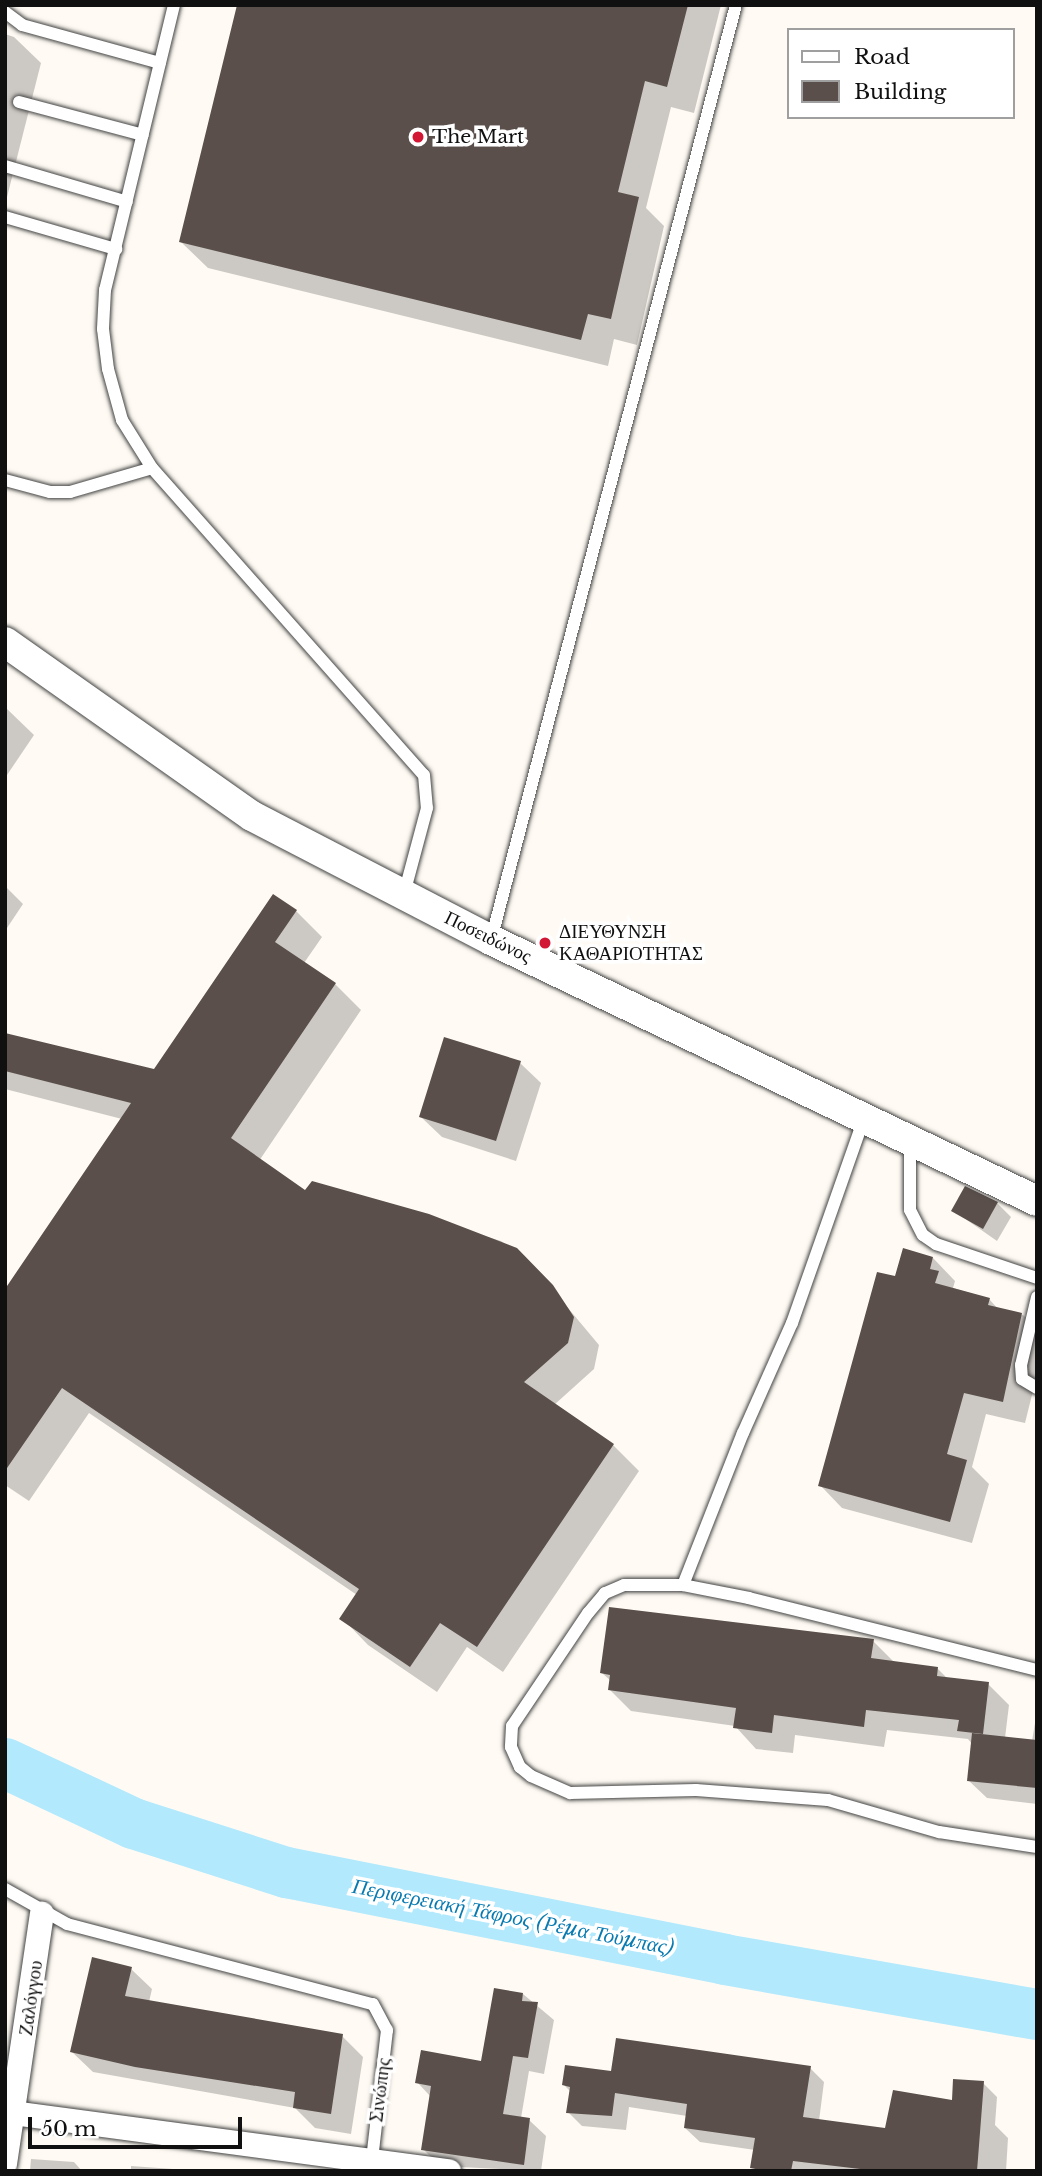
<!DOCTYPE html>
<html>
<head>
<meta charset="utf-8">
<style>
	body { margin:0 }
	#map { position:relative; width:1042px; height:2176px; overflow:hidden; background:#fffbf4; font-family:"Libre Baskerville",serif }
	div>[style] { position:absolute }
	.shadow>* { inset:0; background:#0003 }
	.river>* { height:51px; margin:-25.5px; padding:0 25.5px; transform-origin:25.5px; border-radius:25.5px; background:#b2e9fd }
	.building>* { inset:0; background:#5a4f4b }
	.roads { filter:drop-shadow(0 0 2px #434343) drop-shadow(0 0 2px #434343) }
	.service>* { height:12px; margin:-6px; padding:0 6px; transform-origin:6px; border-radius:6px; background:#fff }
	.minor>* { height:24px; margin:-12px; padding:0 12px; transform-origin:12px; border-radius:12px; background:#fff }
	.tertiary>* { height:30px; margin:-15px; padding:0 15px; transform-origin:15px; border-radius:15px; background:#fff }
	.dots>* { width:19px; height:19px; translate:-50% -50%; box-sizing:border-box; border:4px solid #fff; border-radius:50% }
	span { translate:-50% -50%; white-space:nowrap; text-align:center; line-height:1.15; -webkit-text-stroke:7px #fff; paint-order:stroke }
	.poi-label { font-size:19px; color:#101010 }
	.left { translate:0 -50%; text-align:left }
	.street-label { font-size:19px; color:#101010 }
	.water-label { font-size:21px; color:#097bb2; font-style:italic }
	.frame { position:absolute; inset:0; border:7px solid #101010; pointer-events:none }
	.legend { position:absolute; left:787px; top:28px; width:228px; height:91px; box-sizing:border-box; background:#fff; border:2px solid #9f9f9f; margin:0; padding:9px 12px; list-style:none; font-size:21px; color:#101010 }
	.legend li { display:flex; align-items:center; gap:14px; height:35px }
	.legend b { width:35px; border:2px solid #9f9f9f }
	.scale { position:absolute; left:28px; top:2117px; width:214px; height:32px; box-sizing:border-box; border:4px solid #101010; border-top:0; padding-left:9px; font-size:21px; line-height:24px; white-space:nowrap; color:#101010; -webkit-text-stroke:5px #fff; paint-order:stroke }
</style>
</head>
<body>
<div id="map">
	<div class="shadow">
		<div style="clip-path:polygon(239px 5px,721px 5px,694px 113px,671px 107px,646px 208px,664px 226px,637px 345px,614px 339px,608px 366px,208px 268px,181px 242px)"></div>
		<div style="clip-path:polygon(5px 34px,14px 37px,41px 63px,5px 205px)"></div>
		<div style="clip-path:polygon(5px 707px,34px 735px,5px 778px)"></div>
		<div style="clip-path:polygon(5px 886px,23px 904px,5px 931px)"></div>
		<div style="clip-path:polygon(296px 911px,322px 937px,304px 963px,335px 984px,361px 1010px,259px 1161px,305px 1193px,312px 1183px,501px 1241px,527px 1259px,599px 1345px,594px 1369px,554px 1405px,613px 1445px,639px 1471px,503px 1672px,467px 1647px,437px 1692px,368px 1645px,342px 1618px,357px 1595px,89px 1413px,29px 1501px,5px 1485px,5px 1292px,122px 1119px,5px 1089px,5px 1034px,154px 1071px)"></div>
		<div style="clip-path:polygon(520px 1063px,541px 1083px,516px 1161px,442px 1137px,421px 1117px)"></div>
		<div style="clip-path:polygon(997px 1203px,1011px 1217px,997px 1241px,954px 1211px)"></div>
		<div style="clip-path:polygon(933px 1258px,955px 1281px,953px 1288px,989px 1299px,999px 1310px,1023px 1315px,1037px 1329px,1037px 1375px,1025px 1423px,986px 1414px,972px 1467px,989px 1484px,972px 1543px,842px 1508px,820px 1485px,896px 1279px)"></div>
		<div style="clip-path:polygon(873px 1641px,894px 1662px,938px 1669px,948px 1679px,988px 1684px,1009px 1705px,1005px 1738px,1032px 1741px,1037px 1711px,1037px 1804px,987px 1798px,968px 1780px,972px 1744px,968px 1739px,887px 1730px,884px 1747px,795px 1735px,793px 1753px,756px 1749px,735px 1726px,631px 1711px,610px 1690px,611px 1681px,602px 1673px)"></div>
		<div style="clip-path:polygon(131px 1969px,152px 1989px,149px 2002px,342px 2036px,363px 2057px,351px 2134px,315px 2128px,295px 2108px,93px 2072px,72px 2052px)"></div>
		<div style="clip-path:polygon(523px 1994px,554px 2020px,544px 2074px,529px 2071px,521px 2118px,529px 2120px,546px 2136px,541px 2171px,440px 2166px,423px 2149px,431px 2097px,417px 2082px,483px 2063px)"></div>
		<div style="clip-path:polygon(810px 2068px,824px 2082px,819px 2121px,887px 2130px,953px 2102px,983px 2083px,997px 2097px,995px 2125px,1008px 2138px,1006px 2171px,755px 2171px,755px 2150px,700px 2142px,685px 2128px,687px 2116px,629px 2107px,626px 2130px,582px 2126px,568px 2112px,571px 2092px,564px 2085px,612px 2073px)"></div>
		<div style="clip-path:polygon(31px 2159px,74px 2162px,82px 2171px,30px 2171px)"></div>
		<div style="clip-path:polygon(131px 2166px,201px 2171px,131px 2171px)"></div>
	</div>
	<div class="river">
		<div style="left:5px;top:1763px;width:141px;rotate:25.1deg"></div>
		<div style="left:133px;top:1823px;width:161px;rotate:17.8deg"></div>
		<div style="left:286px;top:1872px;width:447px;rotate:11.2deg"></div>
		<div style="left:724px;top:1959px;width:318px;rotate:10deg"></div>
	</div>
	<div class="building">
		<div style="clip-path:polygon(237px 5px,688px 5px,667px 87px,645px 81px,618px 192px,639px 197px,611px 319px,588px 314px,581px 340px,179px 242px)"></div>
		<div style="clip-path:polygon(273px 894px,297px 910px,275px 942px,336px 983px,231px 1138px,305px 1190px,312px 1181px,429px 1214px,517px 1248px,553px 1285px,574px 1317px,568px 1343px,524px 1382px,614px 1444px,477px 1647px,440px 1623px,410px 1667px,339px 1619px,359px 1589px,62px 1388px,5px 1471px,5px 1289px,131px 1103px,5px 1071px,5px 1033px,154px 1069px)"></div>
		<div style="clip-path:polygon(444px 1037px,521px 1061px,496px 1141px,419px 1117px)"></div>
		<div style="clip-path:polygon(965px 1186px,998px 1202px,983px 1229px,951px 1211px)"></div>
		<div style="clip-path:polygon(903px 1248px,933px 1257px,930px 1269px,939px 1271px,935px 1283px,990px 1298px,988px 1305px,1022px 1313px,1003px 1402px,964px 1393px,947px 1454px,967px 1460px,950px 1522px,818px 1486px,877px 1272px,895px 1276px)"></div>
		<div style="clip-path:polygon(609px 1607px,874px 1639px,871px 1658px,938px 1667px,937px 1676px,989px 1682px,983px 1734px,957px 1731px,959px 1720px,866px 1710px,864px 1727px,774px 1715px,772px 1733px,733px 1728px,736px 1708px,608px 1690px,610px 1675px,600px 1673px)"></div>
		<div style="clip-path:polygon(972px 1733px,1037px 1740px,1037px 1788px,967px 1781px)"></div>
		<div style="clip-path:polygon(92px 1957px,132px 1967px,125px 1996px,343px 2034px,331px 2114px,293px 2108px,295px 2092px,135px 2067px,70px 2052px)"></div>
		<div style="clip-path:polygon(494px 1988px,523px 1993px,522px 2001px,538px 2002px,528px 2058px,513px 2056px,503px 2114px,530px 2118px,524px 2165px,421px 2150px,431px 2086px,415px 2083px,421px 2050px,481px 2061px)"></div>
		<div style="clip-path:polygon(616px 2038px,811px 2066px,803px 2117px,885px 2128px,893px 2090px,952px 2100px,953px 2079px,984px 2081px,977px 2171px,877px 2171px,793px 2161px,791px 2171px,767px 2171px,750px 2168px,755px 2138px,684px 2128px,687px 2104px,615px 2093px,612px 2116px,566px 2113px,570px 2087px,562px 2085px,565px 2065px,611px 2071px)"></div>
	</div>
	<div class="roads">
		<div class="service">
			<div style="left:174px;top:5px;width:293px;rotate:103.6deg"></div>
			<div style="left:105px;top:290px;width:39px;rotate:93deg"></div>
			<div style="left:103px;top:329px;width:40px;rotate:82.9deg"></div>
			<div style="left:108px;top:369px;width:53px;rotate:74.6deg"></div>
			<div style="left:122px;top:420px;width:57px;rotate:58deg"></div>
			<div style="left:152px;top:468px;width:410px;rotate:48.5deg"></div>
			<div style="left:424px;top:775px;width:33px;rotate:85deg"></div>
			<div style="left:427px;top:808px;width:89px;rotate:105deg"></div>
			<div style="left:5px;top:12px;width:21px;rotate:37deg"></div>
			<div style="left:22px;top:25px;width:143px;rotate:15.4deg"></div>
			<div style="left:19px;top:102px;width:128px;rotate:14.9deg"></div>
			<div style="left:5px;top:166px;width:127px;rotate:16.4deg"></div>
			<div style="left:5px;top:217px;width:116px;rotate:16.1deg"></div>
			<div style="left:5px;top:480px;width:47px;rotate:14.9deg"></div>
			<div style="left:50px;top:492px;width:20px"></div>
			<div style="left:70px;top:492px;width:85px;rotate:-16.3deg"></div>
			<div style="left:491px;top:940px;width:967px;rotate:-75.32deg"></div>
			<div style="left:910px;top:1141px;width:69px;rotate:90deg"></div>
			<div style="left:910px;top:1210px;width:28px;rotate:63deg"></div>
			<div style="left:923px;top:1235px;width:16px;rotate:35deg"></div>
			<div style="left:936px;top:1244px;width:107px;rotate:18.6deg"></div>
			<div style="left:1037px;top:1297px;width:70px;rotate:103.2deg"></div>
			<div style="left:1021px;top:1365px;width:14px;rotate:86deg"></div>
			<div style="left:1022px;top:1379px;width:17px;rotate:31deg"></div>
			<div style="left:683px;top:1585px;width:163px;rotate:-68.5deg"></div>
			<div style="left:743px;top:1433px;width:120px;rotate:-66deg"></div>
			<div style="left:792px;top:1323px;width:216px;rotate:-70.6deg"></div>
			<div style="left:1037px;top:1670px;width:297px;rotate:-166deg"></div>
			<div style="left:749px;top:1598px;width:67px;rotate:-168.9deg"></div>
			<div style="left:683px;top:1585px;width:59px;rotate:180deg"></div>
			<div style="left:624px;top:1585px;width:21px;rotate:157deg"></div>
			<div style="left:605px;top:1593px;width:26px;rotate:130deg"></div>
			<div style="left:588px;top:1613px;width:136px;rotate:123.9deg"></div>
			<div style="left:512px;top:1726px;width:21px;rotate:93deg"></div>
			<div style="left:511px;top:1747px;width:22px;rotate:66deg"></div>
			<div style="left:520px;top:1767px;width:14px;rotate:39deg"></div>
			<div style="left:531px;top:1776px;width:43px;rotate:23.6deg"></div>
			<div style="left:570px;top:1793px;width:126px;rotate:-1.4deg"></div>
			<div style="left:696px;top:1790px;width:132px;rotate:4.3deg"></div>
			<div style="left:828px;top:1800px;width:116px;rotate:16.1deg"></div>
			<div style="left:939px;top:1832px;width:99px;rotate:8.7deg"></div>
			<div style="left:5px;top:1889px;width:71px;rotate:29.4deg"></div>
			<div style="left:67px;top:1924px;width:316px;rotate:14.7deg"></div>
			<div style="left:373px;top:2004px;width:30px;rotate:62deg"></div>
			<div style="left:387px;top:2030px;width:130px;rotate:96.6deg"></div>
		</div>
		<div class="minor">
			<div style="left:5px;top:2112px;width:448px;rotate:7.6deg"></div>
			<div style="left:5px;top:2164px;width:253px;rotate:-81.6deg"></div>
		</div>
		<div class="tertiary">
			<div style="left:5px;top:642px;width:302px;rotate:35.2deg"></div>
			<div style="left:252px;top:816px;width:269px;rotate:27.4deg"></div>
			<div style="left:491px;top:940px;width:605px;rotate:25.55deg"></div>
		</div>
	</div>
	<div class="dots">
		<div style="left:418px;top:137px;background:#d21734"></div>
		<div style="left:545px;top:943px;background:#d21734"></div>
	</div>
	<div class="poi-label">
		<span class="left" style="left:432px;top:137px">The Mart</span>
		<span class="left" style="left:559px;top:943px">ΔΙΕΥΘΥΝΣΗ<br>ΚΑΘΑΡΙΟΤΗΤΑΣ</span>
	</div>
	<div class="street-label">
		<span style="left:488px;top:937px;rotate:26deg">Ποσειδώνος</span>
		<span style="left:31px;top:1998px;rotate:-82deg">Ζαλόγγου</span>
		<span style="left:380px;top:2090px;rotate:-83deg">Σινώπης</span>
	</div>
	<div class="water-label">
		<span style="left:513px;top:1917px;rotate:11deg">Περιφερειακή Τάφρος (Ρέμα Τούμπας)</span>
	</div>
	<div class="frame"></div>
	<ul class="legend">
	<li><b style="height:9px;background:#fff"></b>Road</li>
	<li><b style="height:19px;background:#5a4f4b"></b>Building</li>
	</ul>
	<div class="scale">50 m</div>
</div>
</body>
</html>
